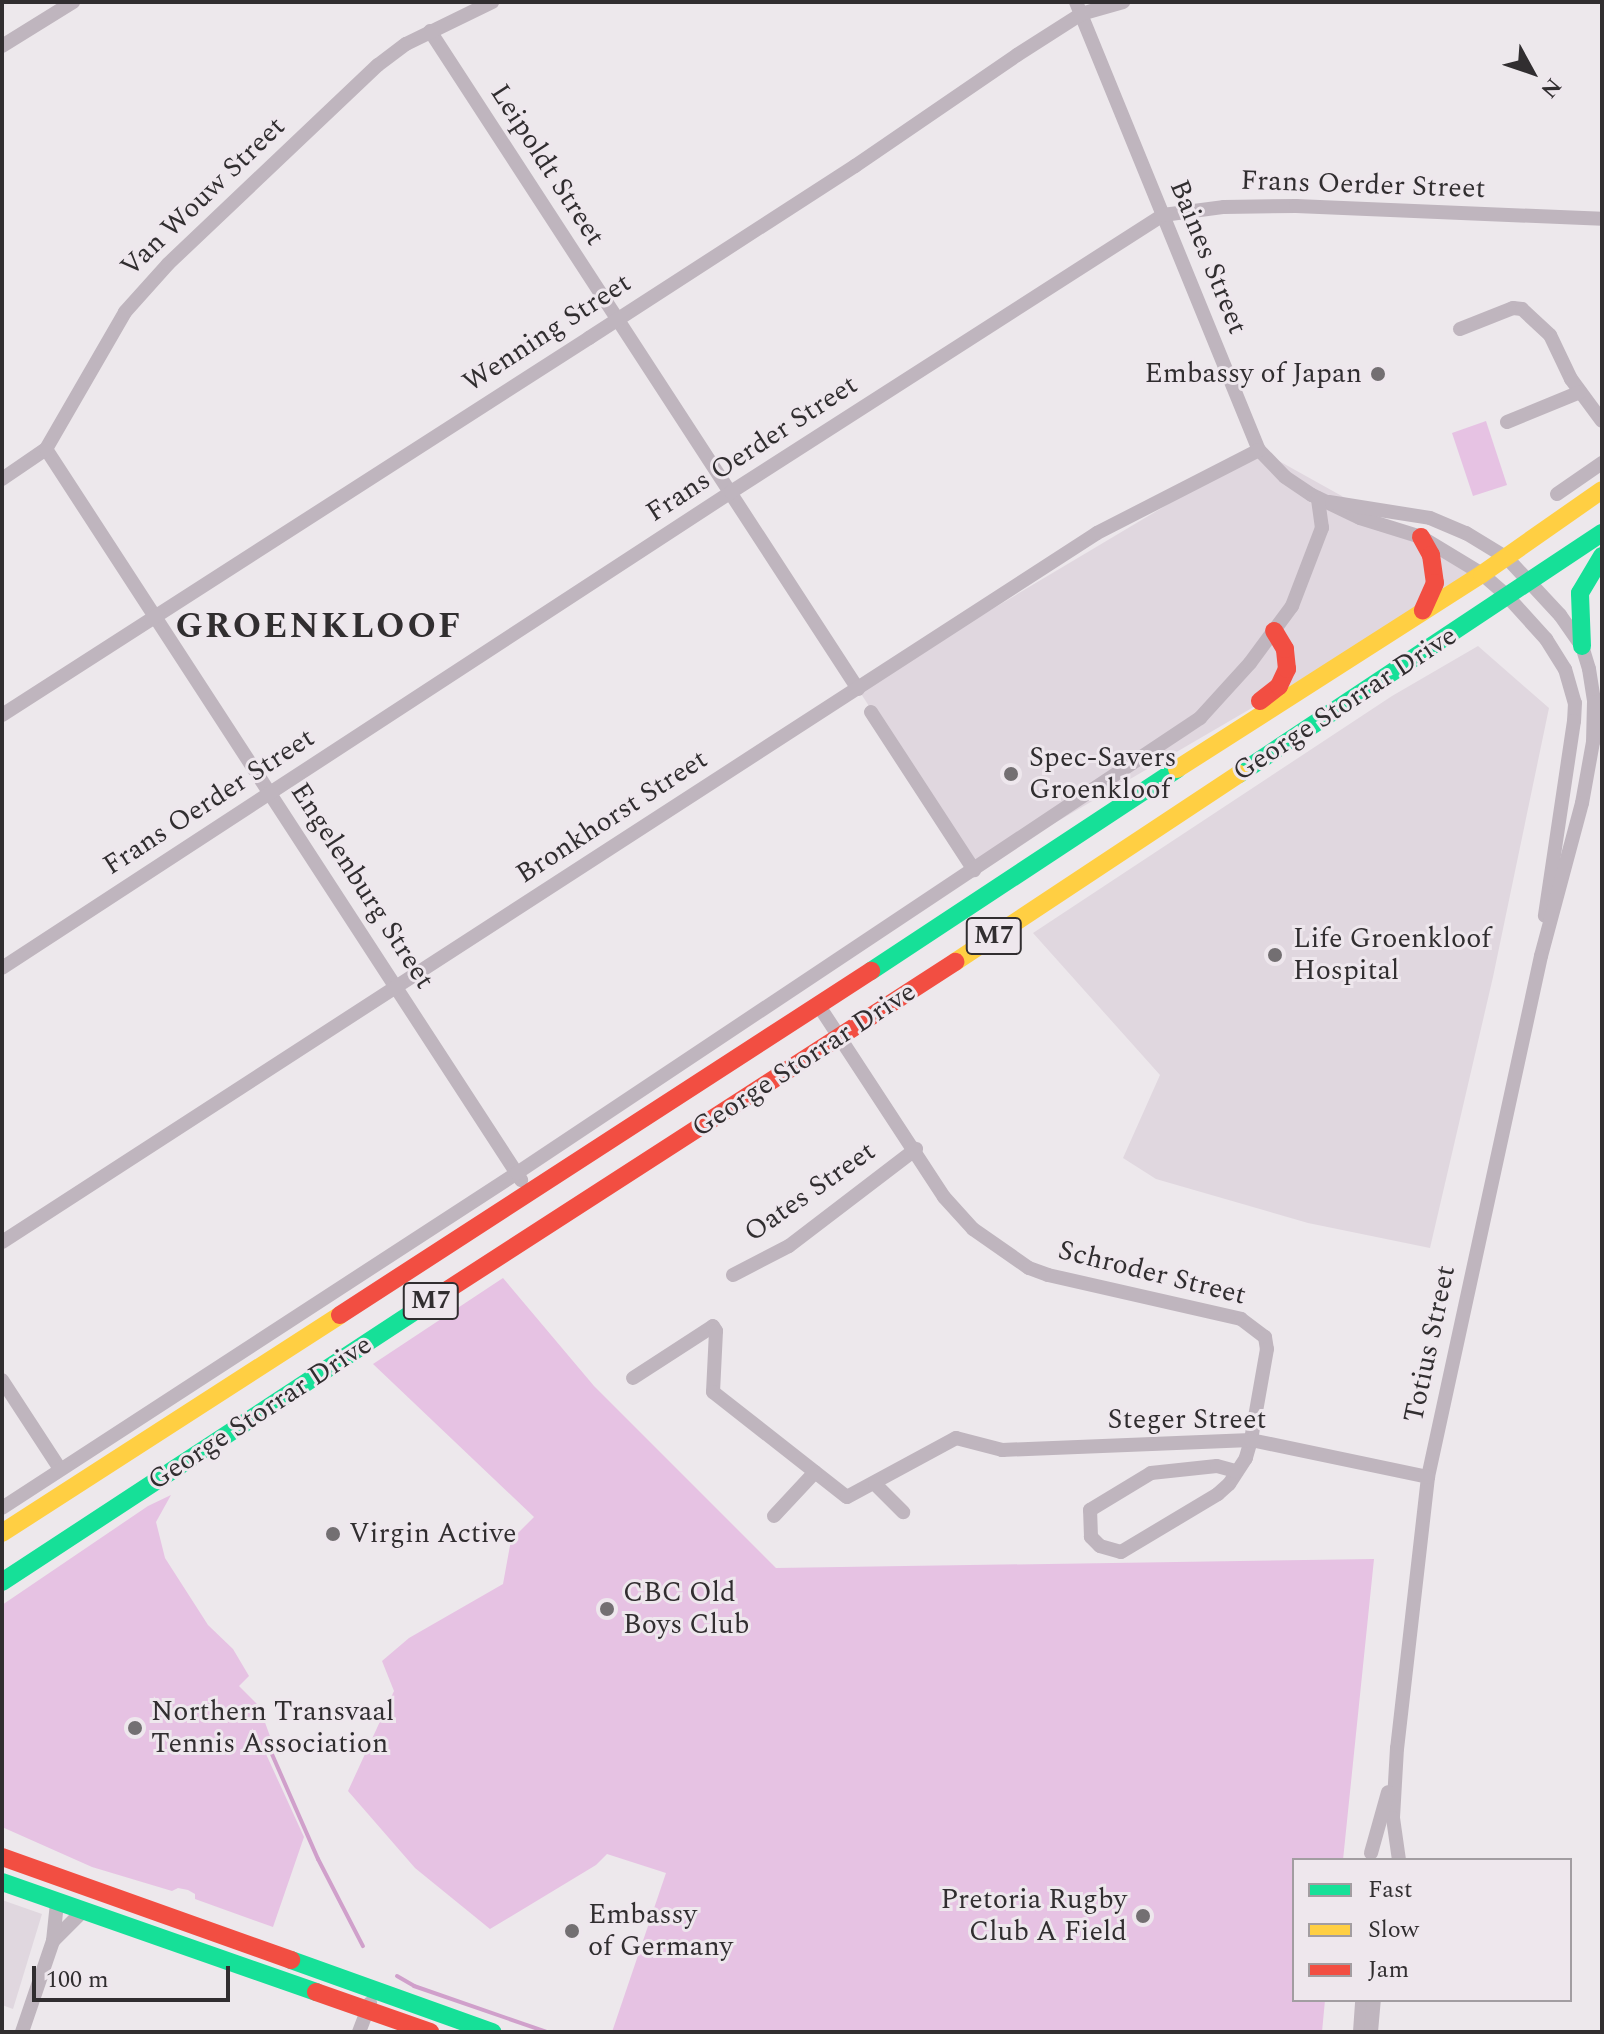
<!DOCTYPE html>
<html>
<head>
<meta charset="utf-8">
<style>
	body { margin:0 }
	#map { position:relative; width:1604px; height:2034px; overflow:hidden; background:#ede8ec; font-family:Spectral,serif }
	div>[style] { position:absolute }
	.built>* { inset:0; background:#e0d7df }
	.green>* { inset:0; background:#e6c2e3 }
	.stream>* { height:4px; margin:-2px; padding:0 2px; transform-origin:2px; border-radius:2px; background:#d0a0cb }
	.street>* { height:14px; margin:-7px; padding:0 7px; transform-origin:7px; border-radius:7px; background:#bfb5be }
	.fast>* { height:18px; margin:-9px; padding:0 9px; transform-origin:9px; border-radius:9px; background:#16e098 }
	.slow>* { height:18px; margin:-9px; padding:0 9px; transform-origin:9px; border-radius:9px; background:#ffcf43 }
	.jam>* { height:18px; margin:-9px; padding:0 9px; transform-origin:9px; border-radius:9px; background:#f24e42 }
	.dots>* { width:22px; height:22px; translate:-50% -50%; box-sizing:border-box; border:4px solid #eee7ed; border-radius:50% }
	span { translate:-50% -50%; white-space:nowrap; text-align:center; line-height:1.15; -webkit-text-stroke:6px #eee7ed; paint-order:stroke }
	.shield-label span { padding:2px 6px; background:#eee7ed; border:2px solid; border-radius:6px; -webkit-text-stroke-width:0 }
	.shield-label { font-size:26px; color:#312e30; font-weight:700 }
	.street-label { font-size:28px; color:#312e30 }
	.poi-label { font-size:28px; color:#312e30 }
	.right { translate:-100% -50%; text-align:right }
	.left { translate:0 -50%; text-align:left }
	.district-label { font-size:36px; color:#312e30; font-weight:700; letter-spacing:2px }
	.frame { position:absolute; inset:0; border:4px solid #312e30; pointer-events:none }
	.legend { position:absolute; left:1292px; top:1858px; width:280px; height:144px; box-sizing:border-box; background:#eee7ed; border:2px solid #a29da1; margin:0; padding:10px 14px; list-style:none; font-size:24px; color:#312e30 }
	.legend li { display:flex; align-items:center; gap:16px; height:40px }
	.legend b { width:40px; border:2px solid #a29da1 }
	.north { position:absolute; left:1492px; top:32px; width:80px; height:80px; -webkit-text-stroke:6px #eee7ed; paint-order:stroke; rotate:130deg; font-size:22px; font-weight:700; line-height:32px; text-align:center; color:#312e30 }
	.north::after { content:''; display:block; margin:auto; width:28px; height:36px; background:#312e30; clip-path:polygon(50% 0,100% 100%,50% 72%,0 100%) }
	.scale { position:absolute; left:32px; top:1966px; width:198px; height:36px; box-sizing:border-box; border:4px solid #312e30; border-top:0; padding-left:10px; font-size:24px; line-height:28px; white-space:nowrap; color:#312e30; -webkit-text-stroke:6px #eee7ed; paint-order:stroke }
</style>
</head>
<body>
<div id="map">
	<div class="built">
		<div style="clip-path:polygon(1259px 450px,1482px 574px,974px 870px,858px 689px)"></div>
		<div style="clip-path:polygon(1478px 646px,1549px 708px,1493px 977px,1430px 1248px,1308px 1223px,1156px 1179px,1123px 1158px,1160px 1075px,1033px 933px,1392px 696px)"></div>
		<div style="clip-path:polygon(2px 1900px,42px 1914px,13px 2009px,2px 2005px)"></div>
	</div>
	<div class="green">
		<div style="clip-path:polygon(1486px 421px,1507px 485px,1473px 496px,1452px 433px)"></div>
		<div style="clip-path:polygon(503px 1278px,594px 1386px,776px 1568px,1374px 1559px,1343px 1860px,1294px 1860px,1294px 2000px,1325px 2000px,1322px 2032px,612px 2032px,666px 1873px,607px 1854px,596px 1865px,490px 1929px,415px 1868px,348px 1791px,394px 1691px,382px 1661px,409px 1638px,503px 1584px,511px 1540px,534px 1517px,373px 1364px)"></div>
		<div style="clip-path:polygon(171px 1495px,156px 1522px,165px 1558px,208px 1625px,233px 1649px,249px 1676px,239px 1686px,259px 1706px,275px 1750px,266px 1754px,304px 1837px,273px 1927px,195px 1899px,195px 1894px,188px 1890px,178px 1888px,172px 1891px,92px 1867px,2px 1827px,2px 1605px,148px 1506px)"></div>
	</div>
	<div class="stream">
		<div style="left:271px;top:1752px;width:117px;rotate:66.3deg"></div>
		<div style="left:318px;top:1859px;width:98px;rotate:62.7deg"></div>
		<div style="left:397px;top:1976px;width:20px;rotate:30deg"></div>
		<div style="left:414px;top:1986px;width:141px;rotate:19.1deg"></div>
	</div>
	<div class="street">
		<div style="left:1076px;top:2px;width:484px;rotate:67.8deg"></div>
		<div style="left:1259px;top:450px;width:37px;rotate:46deg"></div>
		<div style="left:1285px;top:477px;width:32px;rotate:34deg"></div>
		<div style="left:1312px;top:495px;width:53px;rotate:25.6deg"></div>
		<div style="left:1360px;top:518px;width:64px;rotate:17.3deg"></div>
		<div style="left:1421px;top:537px;width:71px;rotate:31.2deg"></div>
		<div style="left:1482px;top:574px;width:35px;rotate:41deg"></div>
		<div style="left:1508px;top:597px;width:57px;rotate:47.9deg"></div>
		<div style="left:1546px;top:639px;width:36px;rotate:58deg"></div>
		<div style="left:1565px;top:669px;width:35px;rotate:74deg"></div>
		<div style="left:1575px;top:703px;width:18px;rotate:93deg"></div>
		<div style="left:1574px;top:721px;width:197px;rotate:98.5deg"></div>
		<div style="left:430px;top:31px;width:785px;rotate:56.96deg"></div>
		<div style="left:2px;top:46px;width:84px;rotate:-31.8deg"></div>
		<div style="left:1460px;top:329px;width:57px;rotate:-21.6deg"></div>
		<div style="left:1513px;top:308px;width:9px;rotate:6deg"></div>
		<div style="left:1522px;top:309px;width:38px;rotate:43deg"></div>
		<div style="left:1550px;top:335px;width:49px;rotate:64.5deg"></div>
		<div style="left:1571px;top:379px;width:52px;rotate:53.6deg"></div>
		<div style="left:1507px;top:422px;width:79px;rotate:-22.3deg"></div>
		<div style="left:46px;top:449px;width:872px;rotate:56.98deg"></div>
		<div style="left:2px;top:479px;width:53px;rotate:-34.3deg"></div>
		<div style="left:46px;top:449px;width:158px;rotate:-60deg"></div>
		<div style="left:125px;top:312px;width:64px;rotate:-48.1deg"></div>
		<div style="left:168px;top:264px;width:289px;rotate:-43.5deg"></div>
		<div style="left:378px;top:65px;width:35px;rotate:-37deg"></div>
		<div style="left:406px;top:44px;width:96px;rotate:-26deg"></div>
		<div style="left:1557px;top:494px;width:55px;rotate:-34.6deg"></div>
		<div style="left:1329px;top:502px;width:102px;rotate:9deg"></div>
		<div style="left:1430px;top:518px;width:39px;rotate:23deg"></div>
		<div style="left:1466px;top:533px;width:48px;rotate:31.4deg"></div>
		<div style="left:1507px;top:558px;width:78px;rotate:47.1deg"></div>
		<div style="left:1560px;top:615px;width:38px;rotate:55deg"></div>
		<div style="left:1582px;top:646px;width:24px;rotate:73deg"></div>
		<div style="left:1589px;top:669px;width:33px;rotate:81deg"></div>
		<div style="left:1594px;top:702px;width:40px;rotate:91.4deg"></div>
		<div style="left:1593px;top:742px;width:62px;rotate:100.2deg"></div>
		<div style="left:1582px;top:803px;width:158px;rotate:105deg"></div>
		<div style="left:1541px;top:956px;width:533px;rotate:102.24deg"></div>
		<div style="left:1428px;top:1477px;width:273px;rotate:96.5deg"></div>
		<div style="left:1397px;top:1748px;width:70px;rotate:93.3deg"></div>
		<div style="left:1393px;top:1818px;width:42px;rotate:81.9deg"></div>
		<div style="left:871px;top:712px;width:189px;rotate:56.9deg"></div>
		<div style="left:2px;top:715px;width:698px;rotate:-32.71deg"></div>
		<div style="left:589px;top:338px;width:317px;rotate:-32.9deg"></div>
		<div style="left:855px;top:166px;width:196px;rotate:-34.4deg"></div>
		<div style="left:1017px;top:55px;width:76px;rotate:-32.6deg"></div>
		<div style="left:1081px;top:14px;width:44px;rotate:-15.9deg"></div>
		<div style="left:2px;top:968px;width:871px;rotate:-33.14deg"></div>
		<div style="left:731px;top:492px;width:513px;rotate:-32.67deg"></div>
		<div style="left:1163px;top:215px;width:62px;rotate:-7.5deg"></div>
		<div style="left:1224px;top:207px;width:72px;rotate:-0.8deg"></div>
		<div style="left:1296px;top:206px;width:306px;rotate:2.4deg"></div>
		<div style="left:819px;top:1006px;width:228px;rotate:56.8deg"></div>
		<div style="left:944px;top:1197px;width:43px;rotate:47.8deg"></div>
		<div style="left:973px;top:1229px;width:68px;rotate:34.9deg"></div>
		<div style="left:1029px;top:1268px;width:20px;rotate:20deg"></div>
		<div style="left:1048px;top:1275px;width:198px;rotate:12.8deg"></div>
		<div style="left:1241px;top:1319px;width:30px;rotate:37deg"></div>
		<div style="left:1265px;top:1337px;width:12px;rotate:81deg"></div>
		<div style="left:1267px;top:1349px;width:92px;rotate:100deg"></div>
		<div style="left:1251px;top:1440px;width:19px;rotate:106deg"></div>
		<div style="left:1246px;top:1458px;width:31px;rotate:123deg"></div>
		<div style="left:1229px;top:1484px;width:15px;rotate:138deg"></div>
		<div style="left:1218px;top:1494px;width:113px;rotate:149.1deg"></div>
		<div style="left:1121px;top:1552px;width:22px;rotate:-164deg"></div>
		<div style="left:1100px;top:1546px;width:13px;rotate:-135deg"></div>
		<div style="left:1091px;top:1537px;width:27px;rotate:-92deg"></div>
		<div style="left:1090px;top:1510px;width:71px;rotate:-31.2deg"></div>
		<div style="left:1151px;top:1473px;width:66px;rotate:-6.1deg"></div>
		<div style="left:1217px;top:1466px;width:20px;rotate:15deg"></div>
		<div style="left:2px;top:1242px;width:1304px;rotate:-32.92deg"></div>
		<div style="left:1097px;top:533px;width:182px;rotate:-27.1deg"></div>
		<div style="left:733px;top:1275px;width:63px;rotate:-27.4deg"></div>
		<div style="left:789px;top:1246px;width:160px;rotate:-37.4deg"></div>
		<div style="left:633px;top:1378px;width:95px;rotate:-33deg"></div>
		<div style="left:713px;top:1326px;width:6px;rotate:59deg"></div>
		<div style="left:716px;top:1331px;width:61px;rotate:92.8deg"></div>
		<div style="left:713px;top:1392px;width:170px;rotate:38.1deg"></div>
		<div style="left:847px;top:1497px;width:124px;rotate:-28.4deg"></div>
		<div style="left:956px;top:1438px;width:48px;rotate:14.6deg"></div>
		<div style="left:1002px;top:1450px;width:249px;rotate:-2.3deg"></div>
		<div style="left:1251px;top:1440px;width:181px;rotate:11.8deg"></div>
		<div style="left:2px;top:1380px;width:106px;rotate:56.9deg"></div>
		<div style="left:875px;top:1484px;width:40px;rotate:45deg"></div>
		<div style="left:2px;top:1508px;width:614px;rotate:-33.04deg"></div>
		<div style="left:517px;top:1173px;width:821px;rotate:-33.67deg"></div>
		<div style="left:1200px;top:718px;width:74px;rotate:-47.7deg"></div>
		<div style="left:1250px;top:663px;width:71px;rotate:-53.6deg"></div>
		<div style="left:1292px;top:606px;width:84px;rotate:-69deg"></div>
		<div style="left:1322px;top:528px;width:30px;rotate:-98deg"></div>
		<div style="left:774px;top:1516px;width:60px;rotate:-47deg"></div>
		<div style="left:1371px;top:1853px;width:63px;rotate:-74.4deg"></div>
		<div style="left:53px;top:1941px;width:42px;rotate:-45deg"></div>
		<div style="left:22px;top:2032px;width:96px;rotate:-71.2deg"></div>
		<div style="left:53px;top:1941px;width:38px;rotate:-84deg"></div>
		<div style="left:359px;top:2032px;width:31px;rotate:-69deg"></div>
		<div style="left:1360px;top:2032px;width:32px;rotate:-86deg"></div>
		<div style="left:1371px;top:2032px;width:32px;rotate:-85deg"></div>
	</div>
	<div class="fast">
		<div style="left:1582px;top:646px;width:53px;rotate:-92.2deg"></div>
		<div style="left:1580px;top:593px;width:43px;rotate:-59.3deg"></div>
		<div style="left:1239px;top:774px;width:436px;rotate:-33.6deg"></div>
		<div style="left:871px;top:971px;width:367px;rotate:-33.4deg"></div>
		<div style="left:2px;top:1582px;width:521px;rotate:-33.26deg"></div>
		<div style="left:2px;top:1882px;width:333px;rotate:19.3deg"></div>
		<div style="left:291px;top:1960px;width:214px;rotate:19.7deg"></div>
	</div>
	<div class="slow">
		<div style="left:1177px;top:769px;width:362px;rotate:-32.6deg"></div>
		<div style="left:1482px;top:574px;width:146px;rotate:-35deg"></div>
		<div style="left:955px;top:962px;width:341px;rotate:-33.5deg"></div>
		<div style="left:2px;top:1533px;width:402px;rotate:-32.8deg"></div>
	</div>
	<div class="jam">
		<div style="left:1421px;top:537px;width:21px;rotate:61deg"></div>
		<div style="left:1431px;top:555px;width:28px;rotate:82deg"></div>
		<div style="left:1435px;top:583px;width:30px;rotate:114deg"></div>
		<div style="left:1260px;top:701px;width:24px;rotate:-38deg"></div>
		<div style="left:1279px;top:686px;width:19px;rotate:-65deg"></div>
		<div style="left:1287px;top:669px;width:20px;rotate:-96deg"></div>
		<div style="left:1285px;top:649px;width:21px;rotate:-121deg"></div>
		<div style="left:438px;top:1296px;width:616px;rotate:-32.86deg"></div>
		<div style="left:340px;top:1315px;width:633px;rotate:-32.94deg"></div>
		<div style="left:2px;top:1857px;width:307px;rotate:19.6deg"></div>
		<div style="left:316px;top:1992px;width:121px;rotate:19.3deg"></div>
	</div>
	<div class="dots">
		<div style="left:1378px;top:374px;background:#736f72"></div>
		<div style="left:1011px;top:774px;background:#736f72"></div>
		<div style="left:1275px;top:955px;background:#736f72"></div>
		<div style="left:333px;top:1534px;background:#736f72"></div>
		<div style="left:607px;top:1609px;background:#736f72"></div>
		<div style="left:135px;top:1728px;background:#736f72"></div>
		<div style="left:1143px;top:1916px;background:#736f72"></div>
		<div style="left:572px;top:1931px;background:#736f72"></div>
	</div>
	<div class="shield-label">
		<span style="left:994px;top:936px">M7</span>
		<span style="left:431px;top:1301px">M7</span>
	</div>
	<div class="street-label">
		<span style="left:547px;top:165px;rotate:57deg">Leipoldt Street</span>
		<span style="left:1363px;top:185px;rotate:2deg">Frans Oerder Street</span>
		<span style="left:203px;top:197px;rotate:-44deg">Van Wouw Street</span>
		<span style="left:1208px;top:257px;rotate:68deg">Baines Street</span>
		<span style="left:547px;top:333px;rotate:-33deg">Wenning Street</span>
		<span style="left:752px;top:449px;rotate:-33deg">Frans Oerder Street</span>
		<span style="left:1345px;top:704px;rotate:-33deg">George Storrar Drive</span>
		<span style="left:209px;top:802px;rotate:-33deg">Frans Oerder Street</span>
		<span style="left:612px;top:817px;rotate:-33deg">Bronkhorst Street</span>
		<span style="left:362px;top:886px;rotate:57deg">Engelenburg Street</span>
		<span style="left:804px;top:1060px;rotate:-33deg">George Storrar Drive</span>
		<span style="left:810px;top:1192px;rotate:-35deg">Oates Street</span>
		<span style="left:1152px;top:1273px;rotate:14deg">Schroder Street</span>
		<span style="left:1430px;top:1344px;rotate:-78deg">Totius Street</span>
		<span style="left:260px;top:1413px;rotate:-33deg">George Storrar Drive</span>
		<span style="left:1187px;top:1420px">Steger Street</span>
	</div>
	<div class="poi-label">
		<span class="right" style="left:1362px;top:374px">Embassy of Japan</span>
		<span class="left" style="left:1029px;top:774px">Spec-Savers<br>Groenkloof</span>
		<span class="left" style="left:1293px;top:955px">Life Groenkloof<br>Hospital</span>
		<span class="left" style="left:349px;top:1534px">Virgin Active</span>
		<span class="left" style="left:623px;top:1609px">CBC Old<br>Boys Club</span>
		<span class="left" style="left:151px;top:1728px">Northern Transvaal<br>Tennis Association</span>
		<span class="right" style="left:1127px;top:1916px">Pretoria Rugby<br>Club A Field</span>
		<span class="left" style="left:588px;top:1931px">Embassy<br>of Germany</span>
	</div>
	<div class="district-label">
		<span style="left:319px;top:627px">GROENKLOOF</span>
	</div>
	<div class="frame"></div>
	<ul class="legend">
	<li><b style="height:10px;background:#16e098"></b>Fast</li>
	<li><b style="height:10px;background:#ffcf43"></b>Slow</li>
	<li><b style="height:10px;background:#f24e42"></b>Jam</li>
	</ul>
	<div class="north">N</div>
	<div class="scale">100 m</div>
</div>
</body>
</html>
